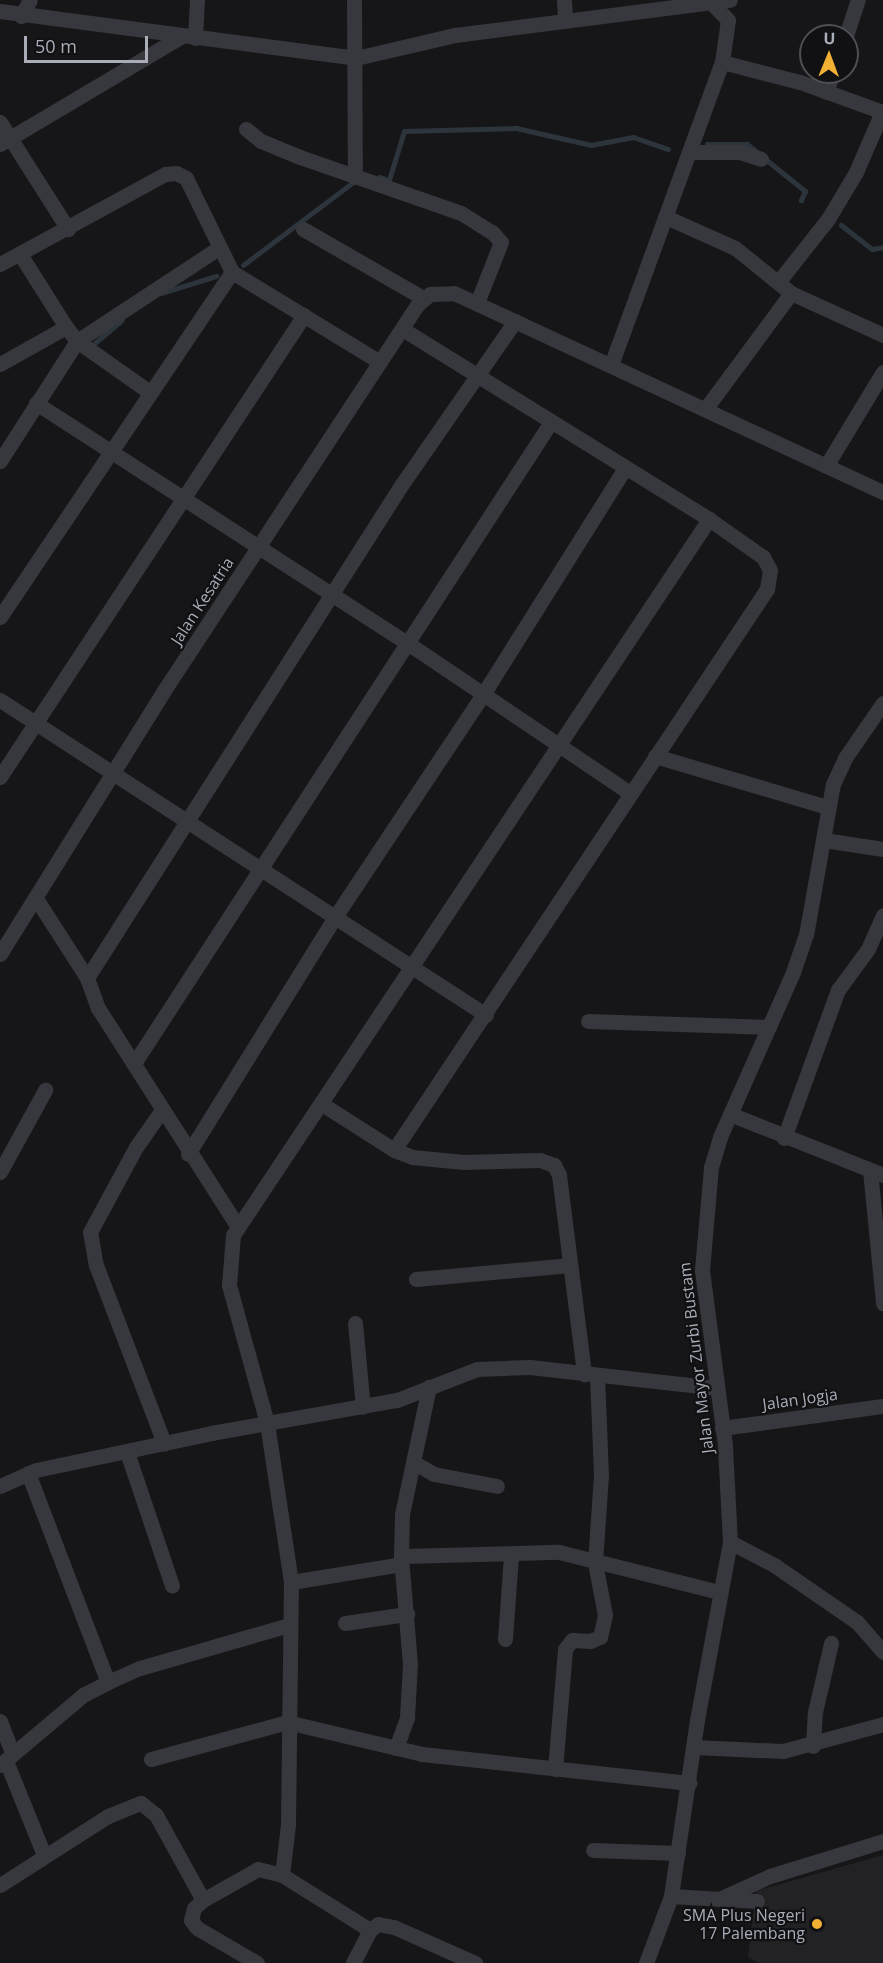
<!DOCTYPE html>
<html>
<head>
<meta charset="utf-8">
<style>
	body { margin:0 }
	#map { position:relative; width:883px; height:1963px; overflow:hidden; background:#161618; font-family:"Open Sans",sans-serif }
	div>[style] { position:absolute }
	.built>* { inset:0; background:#222225 }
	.stream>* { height:5px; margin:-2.5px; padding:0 2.5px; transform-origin:2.5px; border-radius:2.5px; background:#2c353c }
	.minor>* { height:15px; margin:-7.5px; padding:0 7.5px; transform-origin:7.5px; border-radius:7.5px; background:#37383d }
	.dots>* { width:16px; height:16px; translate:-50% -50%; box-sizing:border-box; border:3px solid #111113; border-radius:50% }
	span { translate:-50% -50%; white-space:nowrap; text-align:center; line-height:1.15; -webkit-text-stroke:4.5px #111113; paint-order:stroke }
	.street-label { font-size:16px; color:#a8adb8 }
	.poi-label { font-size:16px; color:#a8adb8 }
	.right { translate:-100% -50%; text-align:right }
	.north { position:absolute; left:799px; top:24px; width:60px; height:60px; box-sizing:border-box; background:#111113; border:2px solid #4d4f55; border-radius:50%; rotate:1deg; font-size:16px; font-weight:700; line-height:24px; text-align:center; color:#a8adb8 }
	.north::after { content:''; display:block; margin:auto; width:21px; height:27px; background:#f2b134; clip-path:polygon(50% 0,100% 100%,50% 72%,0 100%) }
	.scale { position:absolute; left:24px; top:36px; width:124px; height:27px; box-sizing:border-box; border:3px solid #a8adb8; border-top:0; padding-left:8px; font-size:18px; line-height:21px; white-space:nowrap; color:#a8adb8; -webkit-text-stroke:4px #111113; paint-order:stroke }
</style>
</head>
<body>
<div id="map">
	<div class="built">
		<div style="clip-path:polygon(883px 1855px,883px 1963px,759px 1963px,748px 1957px,756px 1891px)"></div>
	</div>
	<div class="stream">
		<div style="left:707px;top:144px;width:40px"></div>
		<div style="left:747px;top:144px;width:13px;rotate:39deg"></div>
		<div style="left:764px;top:158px;width:53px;rotate:38.8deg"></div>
		<div style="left:805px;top:191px;width:10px;rotate:114deg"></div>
		<div style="left:379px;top:177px;width:10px;rotate:17deg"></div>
		<div style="left:389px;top:180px;width:51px;rotate:-73deg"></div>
		<div style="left:404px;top:131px;width:112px;rotate:-1.5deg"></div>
		<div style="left:516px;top:128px;width:77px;rotate:12.8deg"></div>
		<div style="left:591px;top:145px;width:43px;rotate:-10.8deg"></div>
		<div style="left:633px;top:137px;width:37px;rotate:19deg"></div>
		<div style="left:841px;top:225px;width:39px;rotate:38deg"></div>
		<div style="left:872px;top:249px;width:11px;rotate:-10deg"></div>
		<div style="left:243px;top:265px;width:143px;rotate:-37deg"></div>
		<div style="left:161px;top:293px;width:58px;rotate:-17.2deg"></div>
		<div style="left:91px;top:346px;width:40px;rotate:-40deg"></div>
	</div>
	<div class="minor">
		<div style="left:354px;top:0;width:177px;rotate:89.7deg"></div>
		<div style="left:564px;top:0;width:21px;rotate:87deg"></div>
		<div style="left:0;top:11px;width:359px;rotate:7.5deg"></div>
		<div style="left:356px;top:58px;width:102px;rotate:-13.1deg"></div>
		<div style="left:455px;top:35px;width:277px;rotate:-7.3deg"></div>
		<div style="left:21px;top:16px;width:18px;rotate:-61deg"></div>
		<div style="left:846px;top:36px;width:38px;rotate:-72deg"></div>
		<div style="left:195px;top:38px;width:38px;rotate:-87deg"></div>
		<div style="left:722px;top:62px;width:81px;rotate:14.4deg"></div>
		<div style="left:800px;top:82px;width:88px;rotate:19.9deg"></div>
		<div style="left:826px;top:92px;width:21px;rotate:-71deg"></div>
		<div style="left:0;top:122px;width:127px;rotate:57.6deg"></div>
		<div style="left:246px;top:129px;width:19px;rotate:39deg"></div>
		<div style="left:261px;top:141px;width:42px;rotate:22.3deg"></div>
		<div style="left:300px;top:157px;width:170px;rotate:19.2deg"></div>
		<div style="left:461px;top:213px;width:36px;rotate:32deg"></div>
		<div style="left:492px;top:232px;width:13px;rotate:48deg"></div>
		<div style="left:501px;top:242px;width:66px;rotate:111.5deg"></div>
		<div style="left:0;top:144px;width:209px;rotate:-30.7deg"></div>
		<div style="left:692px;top:152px;width:48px"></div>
		<div style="left:740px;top:152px;width:22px;rotate:18deg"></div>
		<div style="left:666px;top:217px;width:76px;rotate:24.2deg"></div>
		<div style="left:735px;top:248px;width:72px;rotate:38.8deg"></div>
		<div style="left:791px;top:293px;width:101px;rotate:24.5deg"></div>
		<div style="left:303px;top:229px;width:138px;rotate:29.9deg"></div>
		<div style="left:20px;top:254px;width:86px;rotate:57.8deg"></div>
		<div style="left:0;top:264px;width:188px;rotate:-28.6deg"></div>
		<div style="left:165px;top:174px;width:11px;rotate:-5deg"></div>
		<div style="left:176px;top:173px;width:11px;rotate:27deg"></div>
		<div style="left:186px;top:178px;width:105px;rotate:63.9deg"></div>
		<div style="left:232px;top:272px;width:173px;rotate:31.3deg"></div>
		<div style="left:779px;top:281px;width:79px;rotate:-51.7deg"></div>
		<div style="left:828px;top:219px;width:55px;rotate:-59.2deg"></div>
		<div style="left:856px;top:172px;width:65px;rotate:-66.6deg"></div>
		<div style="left:0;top:364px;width:76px;rotate:-29.3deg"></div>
		<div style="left:66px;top:327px;width:18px;rotate:52deg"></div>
		<div style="left:77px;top:341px;width:168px;rotate:-33.3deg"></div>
		<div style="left:611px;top:365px;width:323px;rotate:-69.9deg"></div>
		<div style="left:722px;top:62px;width:42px;rotate:-81.9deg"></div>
		<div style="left:728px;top:20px;width:28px;rotate:-134deg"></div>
		<div style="left:36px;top:403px;width:440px;rotate:32.9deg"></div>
		<div style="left:406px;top:642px;width:270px;rotate:34deg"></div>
		<div style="left:706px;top:408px;width:143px;rotate:-53.5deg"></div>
		<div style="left:0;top:461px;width:143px;rotate:-57.3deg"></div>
		<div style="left:77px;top:341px;width:90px;rotate:35.1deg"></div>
		<div style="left:826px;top:466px;width:110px;rotate:-58.8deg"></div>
		<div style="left:0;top:617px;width:416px;rotate:-56.1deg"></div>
		<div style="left:0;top:700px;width:579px;rotate:32.95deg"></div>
		<div style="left:655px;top:756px;width:179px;rotate:16.5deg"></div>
		<div style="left:0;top:777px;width:553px;rotate:-56.65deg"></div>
		<div style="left:824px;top:840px;width:60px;rotate:8.7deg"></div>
		<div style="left:37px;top:900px;width:93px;rotate:57.3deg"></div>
		<div style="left:87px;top:978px;width:32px;rotate:70deg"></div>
		<div style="left:98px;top:1008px;width:258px;rotate:57.4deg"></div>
		<div style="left:0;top:954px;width:309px;rotate:-58.1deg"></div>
		<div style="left:163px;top:692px;width:464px;rotate:-56.7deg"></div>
		<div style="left:418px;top:304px;width:16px;rotate:-40deg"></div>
		<div style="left:430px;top:294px;width:24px;rotate:-2deg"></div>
		<div style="left:454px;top:293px;width:473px;rotate:24.9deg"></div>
		<div style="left:87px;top:978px;width:582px;rotate:-57.48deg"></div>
		<div style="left:400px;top:487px;width:202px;rotate:-55.3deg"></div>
		<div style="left:588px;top:1021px;width:181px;rotate:1.9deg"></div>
		<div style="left:135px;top:1062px;width:763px;rotate:-56.98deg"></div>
		<div style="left:322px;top:1104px;width:85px;rotate:32.6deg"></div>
		<div style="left:394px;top:1150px;width:19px;rotate:21deg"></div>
		<div style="left:412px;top:1157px;width:52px;rotate:5.5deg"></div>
		<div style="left:464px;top:1162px;width:76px;rotate:-1.5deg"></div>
		<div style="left:540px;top:1160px;width:15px;rotate:20deg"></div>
		<div style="left:554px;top:1165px;width:11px;rotate:63deg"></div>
		<div style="left:559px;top:1175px;width:201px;rotate:82.8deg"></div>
		<div style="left:162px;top:1110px;width:45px;rotate:125.1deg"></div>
		<div style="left:136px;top:1147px;width:97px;rotate:118.4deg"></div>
		<div style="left:90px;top:1232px;width:34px;rotate:80deg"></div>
		<div style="left:96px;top:1265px;width:191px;rotate:69.1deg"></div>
		<div style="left:730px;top:1114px;width:165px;rotate:21.7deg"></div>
		<div style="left:784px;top:1138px;width:158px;rotate:-70deg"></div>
		<div style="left:838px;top:990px;width:51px;rotate:-53.8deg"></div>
		<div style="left:868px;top:949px;width:37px;rotate:-66deg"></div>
		<div style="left:394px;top:1150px;width:674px;rotate:-56.38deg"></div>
		<div style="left:767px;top:589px;width:19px;rotate:-81deg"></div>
		<div style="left:770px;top:570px;width:15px;rotate:-118deg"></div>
		<div style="left:763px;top:557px;width:66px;rotate:-144.9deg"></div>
		<div style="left:709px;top:519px;width:361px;rotate:-148.2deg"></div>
		<div style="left:188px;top:1154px;width:279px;rotate:-58.2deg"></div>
		<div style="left:335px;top:917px;width:265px;rotate:-56.4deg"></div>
		<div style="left:482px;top:696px;width:269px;rotate:-57.9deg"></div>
		<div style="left:870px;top:1170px;width:134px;rotate:84.4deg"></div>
		<div style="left:0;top:1172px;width:94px;rotate:-61.2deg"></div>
		<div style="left:416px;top:1279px;width:155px;rotate:-5.2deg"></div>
		<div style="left:355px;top:1323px;width:84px;rotate:84.6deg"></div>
		<div style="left:722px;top:1428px;width:162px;rotate:-7.8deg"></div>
		<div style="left:127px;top:1452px;width:141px;rotate:71.4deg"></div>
		<div style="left:413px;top:1462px;width:24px;rotate:30deg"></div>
		<div style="left:434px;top:1474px;width:64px;rotate:10.8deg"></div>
		<div style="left:28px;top:1473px;width:224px;rotate:69.1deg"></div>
		<div style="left:0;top:1486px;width:39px;rotate:-24deg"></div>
		<div style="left:36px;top:1470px;width:179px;rotate:-11.9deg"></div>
		<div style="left:211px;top:1433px;width:189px;rotate:-10.1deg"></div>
		<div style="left:397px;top:1400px;width:86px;rotate:-21.2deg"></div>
		<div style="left:477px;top:1369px;width:53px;rotate:-2.2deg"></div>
		<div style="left:530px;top:1367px;width:187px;rotate:6.4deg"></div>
		<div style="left:730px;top:1542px;width:50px;rotate:27.6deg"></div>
		<div style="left:774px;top:1565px;width:101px;rotate:34.5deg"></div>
		<div style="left:857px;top:1622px;width:40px;rotate:49deg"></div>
		<div style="left:401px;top:1556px;width:158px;rotate:-1.5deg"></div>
		<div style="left:559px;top:1552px;width:166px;rotate:14deg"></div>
		<div style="left:291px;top:1582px;width:112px;rotate:-9.2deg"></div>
		<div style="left:345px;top:1623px;width:63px;rotate:-8.3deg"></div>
		<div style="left:505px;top:1639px;width:84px;rotate:-85.9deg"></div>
		<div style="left:0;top:1721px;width:33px;rotate:69deg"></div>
		<div style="left:813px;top:1746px;width:34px;rotate:-87deg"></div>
		<div style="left:815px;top:1712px;width:71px;rotate:-76.9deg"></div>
		<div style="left:694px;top:1747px;width:89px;rotate:2.6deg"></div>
		<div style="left:783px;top:1751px;width:104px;rotate:-15.1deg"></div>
		<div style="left:396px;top:1748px;width:33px;rotate:-70deg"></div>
		<div style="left:407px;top:1717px;width:53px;rotate:-86.8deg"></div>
		<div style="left:410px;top:1664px;width:108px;rotate:-94.8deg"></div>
		<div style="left:401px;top:1556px;width:42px;rotate:-88.6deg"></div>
		<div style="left:402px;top:1514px;width:130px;rotate:-78deg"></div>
		<div style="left:151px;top:1759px;width:141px;rotate:-15.2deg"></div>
		<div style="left:287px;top:1722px;width:139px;rotate:13.3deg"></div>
		<div style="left:422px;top:1754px;width:269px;rotate:6.2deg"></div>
		<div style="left:6px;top:1761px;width:101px;rotate:68deg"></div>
		<div style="left:0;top:1765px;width:109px;rotate:-40.1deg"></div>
		<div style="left:83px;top:1695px;width:28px;rotate:-27deg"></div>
		<div style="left:108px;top:1682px;width:35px;rotate:-24deg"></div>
		<div style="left:140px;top:1668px;width:155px;rotate:-16.1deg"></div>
		<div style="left:555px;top:1769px;width:120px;rotate:-85.2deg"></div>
		<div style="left:565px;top:1649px;width:11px;rotate:-52deg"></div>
		<div style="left:572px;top:1640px;width:18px;rotate:3deg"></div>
		<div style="left:590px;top:1641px;width:11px;rotate:-22deg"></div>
		<div style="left:600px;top:1637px;width:23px;rotate:-77deg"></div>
		<div style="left:605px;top:1615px;width:53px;rotate:-100.9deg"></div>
		<div style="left:595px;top:1563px;width:88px;rotate:-86.1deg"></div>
		<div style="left:601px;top:1475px;width:100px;rotate:-92.3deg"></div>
		<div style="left:593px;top:1850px;width:85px;rotate:2deg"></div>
		<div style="left:282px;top:1875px;width:50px;rotate:-83.2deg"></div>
		<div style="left:288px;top:1825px;width:243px;rotate:-89.3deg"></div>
		<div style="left:291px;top:1582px;width:161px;rotate:-98.6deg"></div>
		<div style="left:267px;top:1423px;width:143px;rotate:-105.4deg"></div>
		<div style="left:229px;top:1285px;width:50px;rotate:-85.4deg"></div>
		<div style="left:233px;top:1235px;width:860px;rotate:-56.38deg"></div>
		<div style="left:0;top:1885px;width:128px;rotate:-32.6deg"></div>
		<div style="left:108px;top:1816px;width:35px;rotate:-22deg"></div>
		<div style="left:141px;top:1803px;width:19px;rotate:39deg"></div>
		<div style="left:156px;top:1815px;width:97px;rotate:61.1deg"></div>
		<div style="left:671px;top:1896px;width:86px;rotate:3.3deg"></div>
		<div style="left:719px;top:1899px;width:56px;rotate:-24.3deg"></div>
		<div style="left:770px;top:1876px;width:118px;rotate:-17.2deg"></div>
		<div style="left:257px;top:1963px;width:69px;rotate:-149.7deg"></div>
		<div style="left:197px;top:1928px;width:10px;rotate:-127deg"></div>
		<div style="left:191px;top:1920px;width:12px;rotate:-76deg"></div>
		<div style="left:194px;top:1908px;width:12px;rotate:-42deg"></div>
		<div style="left:203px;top:1900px;width:63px;rotate:-29.4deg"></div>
		<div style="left:258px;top:1869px;width:25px;rotate:14deg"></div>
		<div style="left:282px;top:1875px;width:104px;rotate:32deg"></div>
		<div style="left:353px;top:1963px;width:37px;rotate:-63deg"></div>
		<div style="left:370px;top:1930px;width:10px;rotate:-37deg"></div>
		<div style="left:378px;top:1924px;width:16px;rotate:11deg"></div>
		<div style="left:394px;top:1927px;width:89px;rotate:24deg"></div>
		<div style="left:646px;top:1963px;width:72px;rotate:-69.5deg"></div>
		<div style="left:671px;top:1896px;width:178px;rotate:-81.6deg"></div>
		<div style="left:697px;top:1720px;width:181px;rotate:-79.5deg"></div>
		<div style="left:730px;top:1542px;width:97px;rotate:-93deg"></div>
		<div style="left:725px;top:1445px;width:177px;rotate:-97.5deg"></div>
		<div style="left:702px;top:1270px;width:103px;rotate:-85deg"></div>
		<div style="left:711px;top:1167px;width:31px;rotate:-73deg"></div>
		<div style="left:720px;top:1137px;width:180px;rotate:-66.1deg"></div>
		<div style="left:793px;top:972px;width:39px;rotate:-71deg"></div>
		<div style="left:806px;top:935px;width:153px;rotate:-79.9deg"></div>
		<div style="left:833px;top:784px;width:29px;rotate:-65deg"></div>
		<div style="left:845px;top:758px;width:67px;rotate:-55.4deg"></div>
	</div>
	<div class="dots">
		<div style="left:817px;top:1924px;background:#f2b134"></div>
	</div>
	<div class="street-label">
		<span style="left:202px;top:601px;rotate:-57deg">Jalan Kesatria</span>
		<span style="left:696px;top:1358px;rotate:-97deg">Jalan Mayor Zurbi Bustam</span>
		<span style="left:800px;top:1399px;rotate:-8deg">Jalan Jogja</span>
	</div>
	<div class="poi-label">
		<span class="right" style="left:805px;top:1924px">SMA Plus Negeri<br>17 Palembang</span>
	</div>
	<div class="north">U</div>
	<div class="scale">50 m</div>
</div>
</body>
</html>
